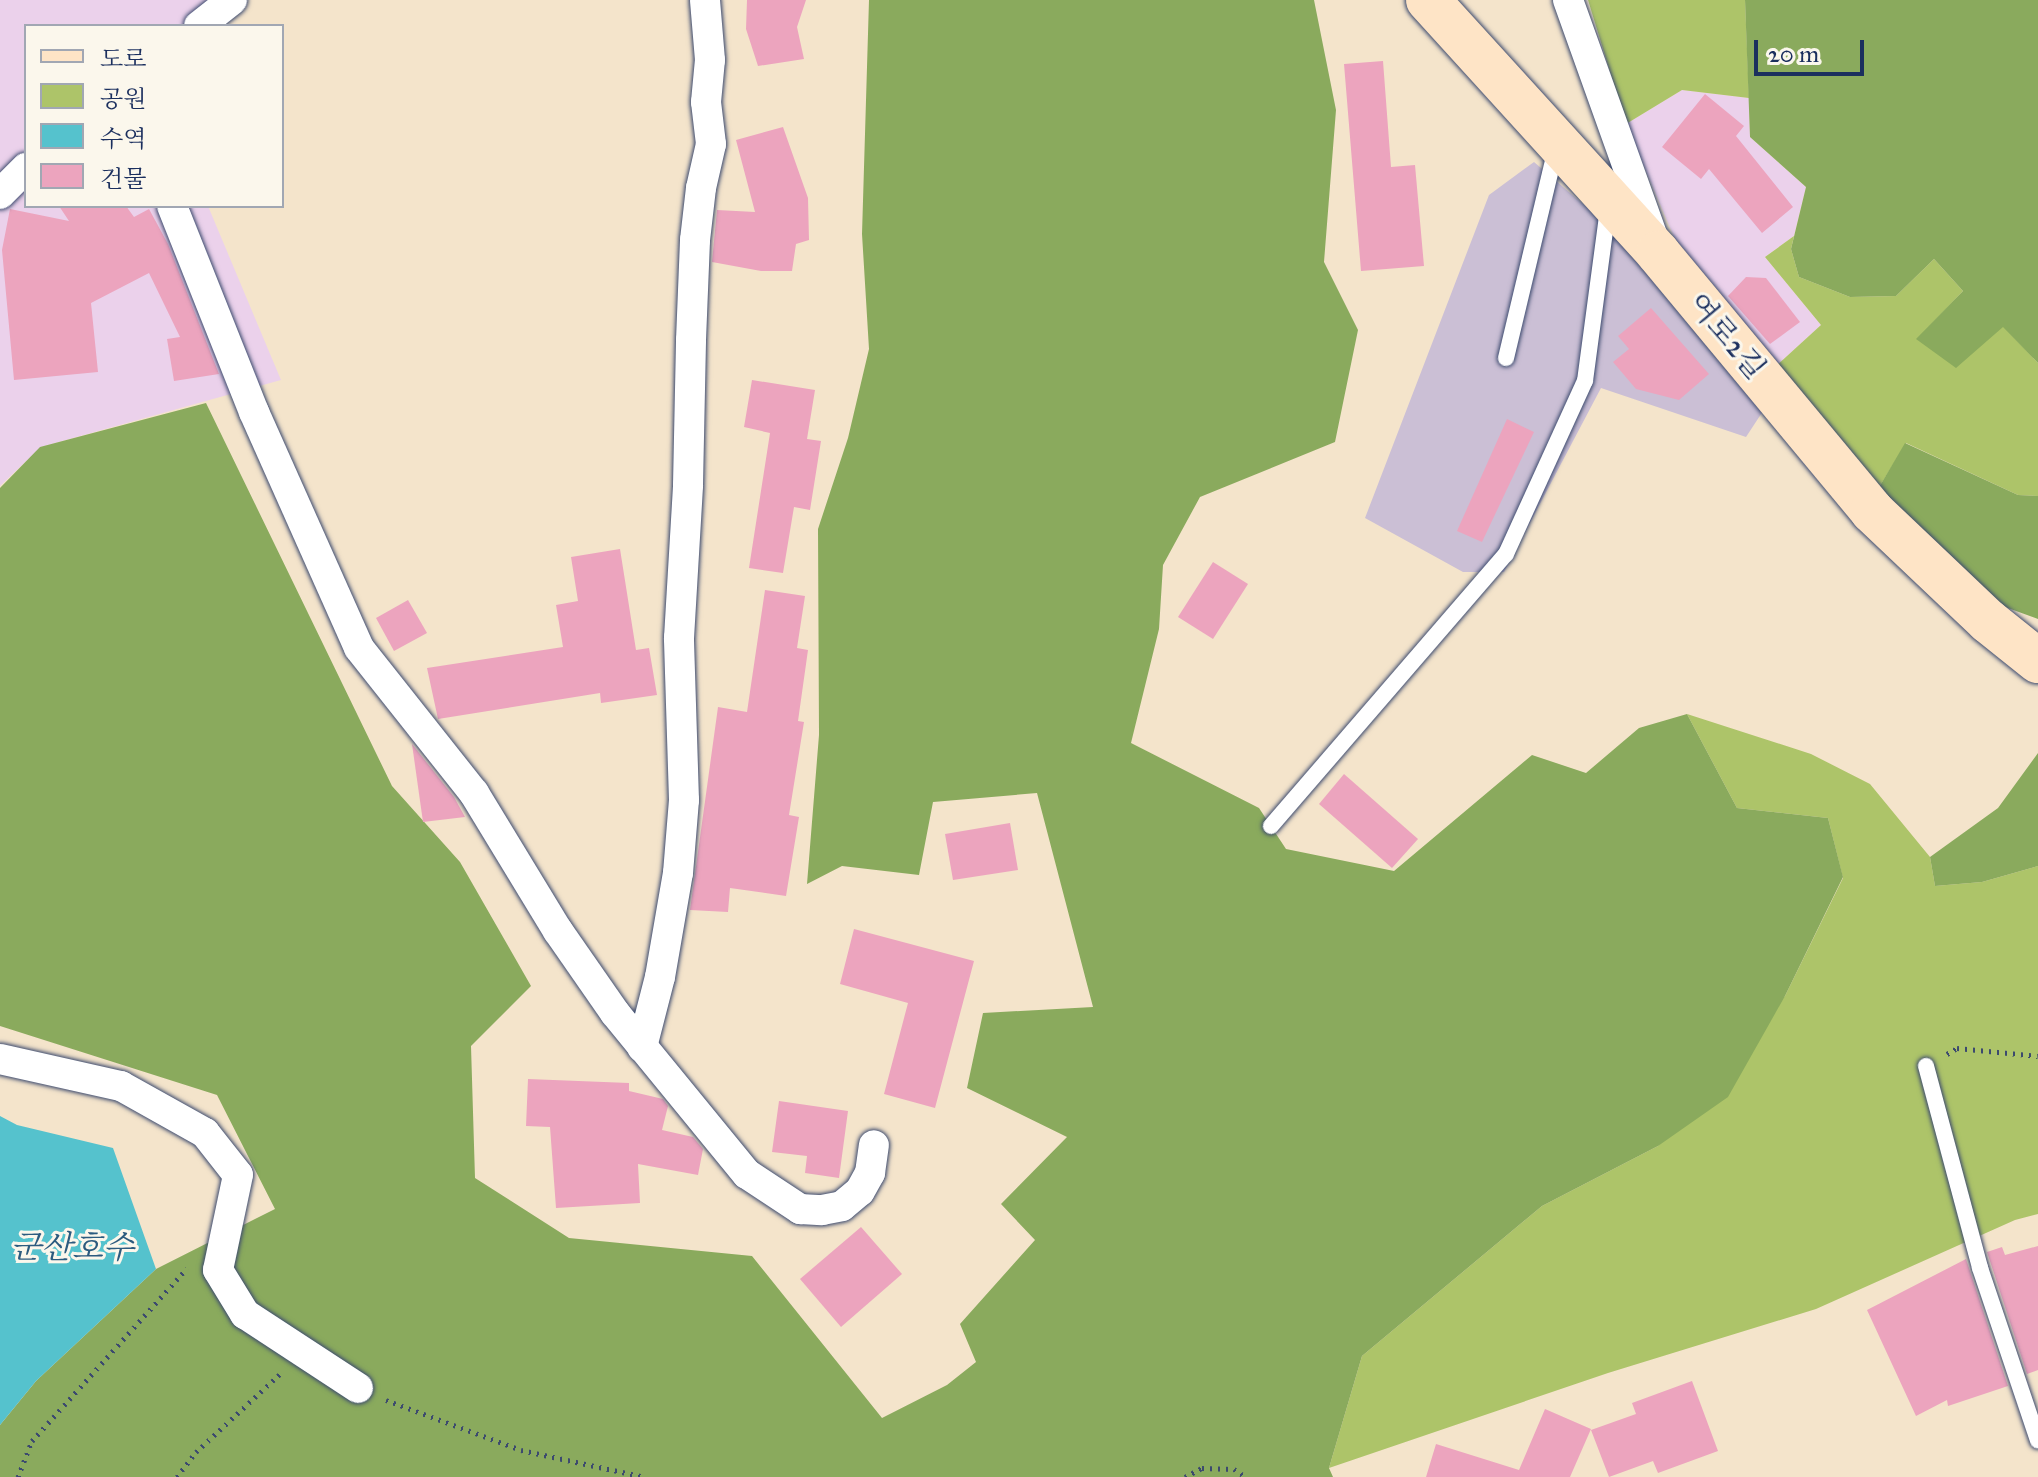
<!DOCTYPE html>
<html>
<head>
<meta charset="utf-8">
<style>
	body { margin:0 }
	#map { position:relative; width:2038px; height:1477px; overflow:hidden; background:#f4e4cb; font-family:"IM FELL Great Primer","Noto Serif KR",serif }
	div>[style] { position:absolute }
	.built>* { inset:0; background:#ebd1eb }
	.industrial>* { inset:0; background:#cbbfd5 }
	.green>* { inset:0; background:#adc469 }
	.forest>* { inset:0; background:#8aaa5d }
	.water>* { inset:0; background:#55c2cd }
	.building>* { inset:0; background:#eca4be }
	.path>* { height:5px; margin-top:-2.5px; transform-origin:0; background:repeating-linear-gradient(90deg,#3c4a6e 0 2px,transparent 0 8px) }
	.roads { filter:drop-shadow(0 0 2px #3c4a6e) drop-shadow(0 0 2px #3c4a6e) }
	.lane>* { height:16px; margin:-8px; padding:0 8px; transform-origin:8px; border-radius:8px; background:#fff }
	.street>* { height:30px; margin:-15px; padding:0 15px; transform-origin:15px; border-radius:15px; background:#fff }
	.secondary>* { height:44px; margin:-22px; padding:0 22px; transform-origin:22px; border-radius:22px; background:#fee4c6 }
	span { translate:-50% -50%; white-space:nowrap; text-align:center; line-height:1.15; -webkit-text-stroke:6px #fbf7ec; paint-order:stroke }
	.street-label { font-size:30px; color:#1b2f5e }
	.water-label { font-size:32px; color:#2c5b7f; font-style:italic }
	.legend { position:absolute; left:24px; top:24px; width:260px; height:184px; box-sizing:border-box; background:#fbf7ec; border:2px solid #a1a7b3; margin:0; padding:10px 14px; list-style:none; font-size:24px; color:#1b2f5e }
	.legend li { display:flex; align-items:center; gap:16px; height:40px }
	.legend b { width:40px; border:2px solid #a1a7b3 }
	.scale { position:absolute; left:1754px; top:40px; width:110px; height:36px; box-sizing:border-box; border:4px solid #1b2f5e; border-top:0; padding-left:10px; font-size:24px; line-height:28px; white-space:nowrap; color:#1b2f5e; -webkit-text-stroke:6px #fbf7ec; paint-order:stroke }
</style>
</head>
<body>
<div id="map">
	<div class="built">
		<div style="clip-path:polygon(0 0,225px 0,207px 26px,26px 26px,26px 206px,208px 206px,281px 380px,41px 447px,0 486px)"></div>
		<div style="clip-path:polygon(1682px 90px,1749px 98px,1750px 137px,1806px 187px,1794px 236px,1765px 257px,1821px 325px,1775px 367px,1677px 244px,1626px 124px)"></div>
	</div>
	<div class="industrial">
		<div style="clip-path:polygon(1534px 162px,1620px 236px,1767px 405px,1746px 437px,1601px 388px,1504px 572px,1463px 572px,1365px 518px,1489px 195px)"></div>
	</div>
	<div class="green">
		<div style="clip-path:polygon(1588px 0,1745px 0,1749px 98px,1682px 90px,1626px 124px)"></div>
		<div style="clip-path:polygon(1794px 236px,1791px 249px,1799px 277px,1850px 297px,1896px 296px,1934px 259px,1963px 291px,1917px 339px,2003px 326px,2038px 363px,2038px 496px,2018px 495px,1906px 443px,1878px 489px,1775px 367px,1821px 325px,1765px 257px)"></div>
		<div style="clip-path:polygon(1687px 714px,1811px 754px,1870px 784px,1930px 857px,1935px 886px,1982px 882px,2038px 866px,2038px 1214px,2015px 1220px,1816px 1309px,1608px 1373px,1329px 1468px,1362px 1356px,1542px 1206px,1658px 1146px,1785px 996px,1843px 878px,1828px 818px,1737px 808px)"></div>
	</div>
	<div class="forest">
		<div style="clip-path:polygon(869px 0,1314px 0,1336px 110px,1324px 262px,1358px 330px,1335px 442px,1200px 497px,1163px 565px,1159px 629px,1131px 743px,1259px 808px,1286px 849px,1394px 871px,1532px 755px,1586px 773px,1639px 728px,1687px 714px,1737px 808px,1828px 818px,1843px 877px,1785px 996px,1728px 1097px,1658px 1146px,1542px 1206px,1362px 1356px,1329px 1468px,1333px 1477px,0 1477px,0 1425px,36px 1381px,156px 1269px,275px 1209px,217px 1095px,0 1026px,0 488px,40px 447px,206px 403px,392px 786px,460px 862px,531px 986px,471px 1046px,475px 1178px,569px 1238px,752px 1256px,882px 1418px,947px 1385px,976px 1362px,960px 1324px,1035px 1240px,1001px 1204px,1067px 1137px,967px 1088px,983px 1013px,1093px 1007px,1037px 793px,933px 802px,919px 875px,842px 866px,807px 884px,819px 735px,818px 529px,848px 438px,869px 349px,862px 234px)"></div>
		<div style="clip-path:polygon(1745px 0,2038px 0,2038px 363px,2003px 327px,1956px 368px,1916px 339px,1963px 291px,1934px 259px,1896px 296px,1850px 297px,1799px 277px,1791px 249px,1806px 187px,1750px 137px)"></div>
		<div style="clip-path:polygon(1905px 443px,2018px 495px,2038px 496px,2038px 619px,1994px 603px,1878px 489px)"></div>
		<div style="clip-path:polygon(2038px 753px,2038px 866px,1982px 882px,1935px 886px,1930px 857px,1998px 808px)"></div>
	</div>
	<div class="water">
		<div style="clip-path:polygon(0 1116px,17px 1125px,113px 1148px,156px 1269px,36px 1381px,0 1425px)"></div>
	</div>
	<div class="building">
		<div style="clip-path:polygon(747px 0,806px 0,797px 27px,804px 59px,758px 66px,746px 29px)"></div>
		<div style="clip-path:polygon(1383px 61px,1391px 167px,1415px 165px,1424px 266px,1361px 271px,1344px 64px)"></div>
		<div style="clip-path:polygon(1705px 94px,1744px 126px,1736px 136px,1793px 207px,1762px 233px,1709px 169px,1701px 179px,1662px 147px)"></div>
		<div style="clip-path:polygon(783px 127px,808px 198px,809px 240px,796px 244px,792px 271px,761px 271px,712px 262px,717px 210px,755px 212px,736px 140px)"></div>
		<div style="clip-path:polygon(59px 206px,126px 206px,134px 217px,149px 209px,168px 244px,219px 374px,174px 381px,167px 339px,180px 337px,149px 273px,91px 303px,98px 372px,14px 380px,2px 250px,10px 209px,69px 221px)"></div>
		<div style="clip-path:polygon(1746px 277px,1766px 278px,1800px 322px,1770px 344px,1728px 296px)"></div>
		<div style="clip-path:polygon(1651px 308px,1709px 374px,1679px 400px,1636px 389px,1613px 362px,1629px 349px,1618px 336px)"></div>
		<div style="clip-path:polygon(752px 380px,815px 390px,807px 439px,821px 441px,810px 510px,794px 507px,783px 573px,749px 568px,770px 433px,744px 427px)"></div>
		<div style="clip-path:polygon(1507px 419px,1534px 432px,1482px 542px,1457px 531px)"></div>
		<div style="clip-path:polygon(620px 549px,636px 650px,649px 648px,657px 695px,601px 703px,600px 693px,438px 719px,427px 668px,563px 647px,556px 605px,578px 601px,571px 557px)"></div>
		<div style="clip-path:polygon(1213px 562px,1248px 584px,1213px 639px,1178px 617px)"></div>
		<div style="clip-path:polygon(765px 590px,805px 596px,797px 648px,808px 650px,798px 721px,804px 722px,789px 815px,799px 817px,786px 896px,730px 888px,728px 912px,690px 910px,718px 707px,747px 712px)"></div>
		<div style="clip-path:polygon(408px 600px,427px 633px,394px 651px,376px 618px)"></div>
		<div style="clip-path:polygon(412px 744px,454px 797px,465px 817px,423px 822px)"></div>
		<div style="clip-path:polygon(1344px 774px,1418px 839px,1392px 868px,1319px 804px)"></div>
		<div style="clip-path:polygon(1010px 823px,1018px 870px,953px 880px,945px 834px)"></div>
		<div style="clip-path:polygon(854px 929px,974px 961px,935px 1108px,884px 1094px,908px 1003px,840px 984px)"></div>
		<div style="clip-path:polygon(528px 1079px,629px 1083px,629px 1091px,663px 1099px,668px 1106px,662px 1130px,693px 1137px,703px 1149px,698px 1175px,638px 1164px,640px 1203px,556px 1208px,550px 1127px,526px 1126px)"></div>
		<div style="clip-path:polygon(779px 1101px,848px 1111px,839px 1178px,805px 1173px,807px 1156px,772px 1152px)"></div>
		<div style="clip-path:polygon(861px 1227px,902px 1274px,841px 1327px,800px 1279px)"></div>
		<div style="clip-path:polygon(2038px 1246px,2038px 1370px,2027px 1374px,1987px 1252px,2002px 1247px,2005px 1255px)"></div>
		<div style="clip-path:polygon(1966px 1259px,2008px 1386px,1948px 1406px,1947px 1400px,1916px 1416px,1867px 1310px)"></div>
		<div style="clip-path:polygon(1692px 1381px,1718px 1451px,1658px 1473px,1653px 1461px,1609px 1477px,1591px 1430px,1636px 1414px,1632px 1403px)"></div>
		<div style="clip-path:polygon(1545px 1409px,1591px 1429px,1570px 1477px,1426px 1477px,1436px 1444px,1519px 1470px)"></div>
	</div>
	<div class="path">
		<div style="left:1947px;top:1054px;width:12px;rotate:-31deg"></div>
		<div style="left:1957px;top:1048px;width:81px;rotate:5.6deg"></div>
		<div style="left:386px;top:1400px;width:144px;rotate:20.3deg"></div>
		<div style="left:521px;top:1450px;width:127px;rotate:12.3deg"></div>
		<div style="left:18px;top:1477px;width:39px;rotate:-69deg"></div>
		<div style="left:32px;top:1441px;width:232px;rotate:-48.1deg"></div>
		<div style="left:177px;top:1477px;width:31px;rotate:-53deg"></div>
		<div style="left:196px;top:1452px;width:115px;rotate:-42.9deg"></div>
		<div style="left:1185px;top:1477px;width:19px;rotate:-28deg"></div>
		<div style="left:1202px;top:1468px;width:32px;rotate:2deg"></div>
		<div style="left:1234px;top:1469px;width:14px;rotate:34deg"></div>
	</div>
	<div class="roads">
		<div class="lane">
			<div style="left:1506px;top:358px;width:216px;rotate:-76.6deg"></div>
			<div style="left:1271px;top:826px;width:359px;rotate:-49.2deg"></div>
			<div style="left:1506px;top:554px;width:190px;rotate:-65.5deg"></div>
			<div style="left:1585px;top:381px;width:175px;rotate:-82.4deg"></div>
			<div style="left:1926px;top:1066px;width:209px;rotate:75deg"></div>
			<div style="left:1980px;top:1268px;width:182px;rotate:71.4deg"></div>
		</div>
		<div class="street">
			<div style="left:1568px;top:0;width:250px;rotate:70.3deg"></div>
			<div style="left:199px;top:26px;width:42px;rotate:-38.2deg"></div>
			<div style="left:0;top:194px;width:37px;rotate:-45deg"></div>
			<div style="left:172px;top:206px;width:222px;rotate:68.3deg"></div>
			<div style="left:254px;top:412px;width:258px;rotate:66deg"></div>
			<div style="left:359px;top:648px;width:185px;rotate:51.6deg"></div>
			<div style="left:474px;top:793px;width:162px;rotate:58.7deg"></div>
			<div style="left:558px;top:931px;width:100px;rotate:55.2deg"></div>
			<div style="left:615px;top:1013px;width:208px;rotate:50.7deg"></div>
			<div style="left:747px;top:1174px;width:64px;rotate:33.4deg"></div>
			<div style="left:800px;top:1209px;width:22px;rotate:3deg"></div>
			<div style="left:822px;top:1210px;width:20px;rotate:-11deg"></div>
			<div style="left:842px;top:1206px;width:23px;rotate:-40deg"></div>
			<div style="left:860px;top:1191px;width:21px;rotate:-61deg"></div>
			<div style="left:870px;top:1173px;width:28px;rotate:-82deg"></div>
			<div style="left:642px;top:1047px;width:72px;rotate:-75.6deg"></div>
			<div style="left:660px;top:977px;width:106px;rotate:-80.2deg"></div>
			<div style="left:678px;top:873px;width:73px;rotate:-85.3deg"></div>
			<div style="left:684px;top:800px;width:162px;rotate:-91.8deg"></div>
			<div style="left:679px;top:638px;width:153px;rotate:-86.6deg"></div>
			<div style="left:688px;top:485px;width:145px;rotate:-88.8deg"></div>
			<div style="left:691px;top:340px;width:100px;rotate:-87.7deg"></div>
			<div style="left:695px;top:240px;width:52px;rotate:-83.4deg"></div>
			<div style="left:701px;top:188px;width:45px;rotate:-77.2deg"></div>
			<div style="left:711px;top:144px;width:42px;rotate:-96.8deg"></div>
			<div style="left:706px;top:102px;width:42px;rotate:-84.6deg"></div>
			<div style="left:710px;top:60px;width:60px;rotate:-94.8deg"></div>
			<div style="left:0;top:1059px;width:124px;rotate:12.6deg"></div>
			<div style="left:121px;top:1086px;width:96px;rotate:29.2deg"></div>
			<div style="left:205px;top:1133px;width:53px;rotate:51.8deg"></div>
			<div style="left:238px;top:1175px;width:97px;rotate:101.9deg"></div>
			<div style="left:218px;top:1270px;width:52px;rotate:58.5deg"></div>
			<div style="left:245px;top:1314px;width:135px;rotate:33.2deg"></div>
		</div>
		<div class="secondary">
			<div style="left:1428px;top:0;width:342px;rotate:47.7deg"></div>
			<div style="left:1658px;top:253px;width:335px;rotate:50.3deg"></div>
			<div style="left:1872px;top:511px;width:160px;rotate:43.5deg"></div>
			<div style="left:1988px;top:621px;width:64px;rotate:38.7deg"></div>
		</div>
	</div>
	<div class="street-label">
		<span style="left:1727px;top:336px;rotate:50deg">여로2길</span>
	</div>
	<div class="water-label">
		<span style="left:72px;top:1248px">군산호수</span>
	</div>
	<ul class="legend">
	<li><b style="height:10px;background:#fee4c6"></b>도로</li>
	<li><b style="height:22px;background:#adc469"></b>공원</li>
	<li><b style="height:22px;background:#55c2cd"></b>수역</li>
	<li><b style="height:22px;background:#eca4be"></b>건물</li>
	</ul>
	<div class="scale">20 m</div>
</div>
</body>
</html>
